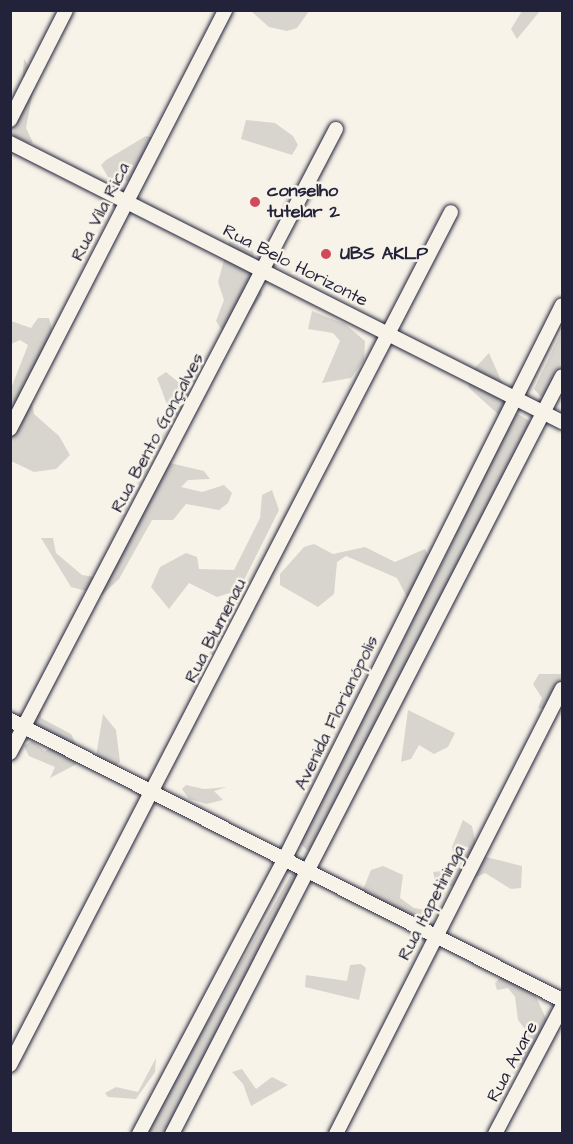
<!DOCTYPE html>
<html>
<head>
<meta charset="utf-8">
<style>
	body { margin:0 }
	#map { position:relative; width:573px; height:1144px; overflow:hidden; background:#f7f3e8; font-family:"Architects Daughter",sans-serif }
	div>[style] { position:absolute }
	.green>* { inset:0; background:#d8d5cf }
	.roads { filter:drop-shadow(0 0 2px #22223b) drop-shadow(0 0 2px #22223b) }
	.minor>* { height:14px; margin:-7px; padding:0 7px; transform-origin:7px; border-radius:7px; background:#f7f3e8 }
	.dots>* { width:16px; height:16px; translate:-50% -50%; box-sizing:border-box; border:3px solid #f7f3e8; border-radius:50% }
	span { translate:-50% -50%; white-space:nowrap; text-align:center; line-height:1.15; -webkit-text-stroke:5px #f7f3e8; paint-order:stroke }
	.poi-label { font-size:18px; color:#22223b; font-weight:700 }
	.left { translate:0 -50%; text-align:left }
	.street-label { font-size:18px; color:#22223b }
	.frame { position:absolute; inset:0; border:12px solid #22223b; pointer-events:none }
</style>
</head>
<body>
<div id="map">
	<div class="green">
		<div style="clip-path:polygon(251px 11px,309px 11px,297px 28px,287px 31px,269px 27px)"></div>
		<div style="clip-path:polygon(522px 11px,540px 11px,517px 39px,511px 29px)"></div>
		<div style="clip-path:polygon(24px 59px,36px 76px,26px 128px,33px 143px,28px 143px,11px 134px,10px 108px,22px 87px)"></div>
		<div style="clip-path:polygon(246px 120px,275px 123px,293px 136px,298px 145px,292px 155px,241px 139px)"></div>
		<div style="clip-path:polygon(146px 136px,155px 138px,130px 182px,108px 177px,101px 165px,106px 160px)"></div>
		<div style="clip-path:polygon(240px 233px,253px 252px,262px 295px,229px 341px,216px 321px,224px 300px,218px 282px,230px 238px)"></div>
		<div style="clip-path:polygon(312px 311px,345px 324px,365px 341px,364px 360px,351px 378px,322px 383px,340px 341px,333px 333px,308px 329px)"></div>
		<div style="clip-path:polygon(38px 318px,49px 318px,52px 329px,48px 353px,30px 392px,34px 414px,59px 436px,70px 455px,56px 469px,34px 472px,11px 461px,10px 391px,28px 345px,20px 340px,11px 344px,11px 321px,31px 328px)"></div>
		<div style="clip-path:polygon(562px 330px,562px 369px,543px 399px,534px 389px)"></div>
		<div style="clip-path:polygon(489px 353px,515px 412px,531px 422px,310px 853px,300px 843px,413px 620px,413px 609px,397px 578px,346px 556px,337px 562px,334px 594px,318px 607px,280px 585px,280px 574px,304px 547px,314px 544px,333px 554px,365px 547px,395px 562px,425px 549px,434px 568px,430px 588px,509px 424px,468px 387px,473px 370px)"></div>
		<div style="clip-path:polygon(166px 372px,193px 394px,180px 419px,168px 407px,157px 378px)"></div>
		<div style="clip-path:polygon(172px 452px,170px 463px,204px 471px,210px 479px,188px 480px,181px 487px,202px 492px,224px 485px,232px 493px,228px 503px,219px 510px,186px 504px,173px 520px,152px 520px,119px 579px,102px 595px,71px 587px,41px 538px,53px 538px,56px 553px,82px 575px,94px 577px)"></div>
		<div style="clip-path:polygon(272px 490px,279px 510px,239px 590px,217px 597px,189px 583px,169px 609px,151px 587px,160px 567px,186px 553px,197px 557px,199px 569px,234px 570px,260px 518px,262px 495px)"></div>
		<div style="clip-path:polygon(539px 674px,562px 674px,562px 696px,544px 709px,538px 708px,542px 698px,533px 684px)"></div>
		<div style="clip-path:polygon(40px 707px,41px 718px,71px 734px,81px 754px,75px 765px,50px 778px,55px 767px,29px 756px,24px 746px,32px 741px,45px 751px,51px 748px,31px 719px)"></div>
		<div style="clip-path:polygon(408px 710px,455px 733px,448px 747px,434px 754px,419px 745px,411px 759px,401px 762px)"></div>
		<div style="clip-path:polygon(103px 714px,116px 730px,120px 762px,112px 769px,96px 756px)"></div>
		<div style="clip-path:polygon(186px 785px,204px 789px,227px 787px,214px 791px,223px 800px,207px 804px,189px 799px,182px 789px)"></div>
		<div style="clip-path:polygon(463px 820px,472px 826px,478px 855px,522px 866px,521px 888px,511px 889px,485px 873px,456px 887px,436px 884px,433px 872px,456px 869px,452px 847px)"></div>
		<div style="clip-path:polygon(296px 866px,305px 878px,164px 1133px,144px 1134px)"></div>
		<div style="clip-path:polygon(383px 866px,403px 875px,400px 898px,414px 908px,426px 910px,439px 897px,435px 913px,413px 918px,362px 892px,371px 870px)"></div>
		<div style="clip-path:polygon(361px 964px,366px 968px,359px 1000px,305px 987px,306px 975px,347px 981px,350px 965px)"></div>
		<div style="clip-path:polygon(503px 975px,533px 990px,547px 1021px,521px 1071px,519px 1050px,525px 1029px,518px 1020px,515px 997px,508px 988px,497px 990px,495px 983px)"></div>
		<div style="clip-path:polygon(156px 1058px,155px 1072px,136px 1099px,108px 1097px,105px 1093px,116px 1087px,138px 1092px)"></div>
		<div style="clip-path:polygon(242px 1069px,256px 1089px,272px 1077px,288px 1085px,251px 1106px,243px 1084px,232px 1072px)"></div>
	</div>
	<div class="roads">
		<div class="minor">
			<div style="left:10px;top:120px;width:123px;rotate:-63deg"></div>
			<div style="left:10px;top:143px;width:619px;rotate:26.81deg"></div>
			<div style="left:10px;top:429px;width:471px;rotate:-62.8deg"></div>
			<div style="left:10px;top:720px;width:619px;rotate:26.9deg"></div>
			<div style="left:10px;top:753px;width:704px;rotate:-62.42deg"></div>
			<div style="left:10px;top:1065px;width:960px;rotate:-62.66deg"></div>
			<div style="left:139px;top:1134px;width:312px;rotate:-62.1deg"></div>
			<div style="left:285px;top:858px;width:618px;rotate:-63.39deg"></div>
			<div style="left:172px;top:1134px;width:852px;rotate:-62.77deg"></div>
			<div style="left:336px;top:1134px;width:499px;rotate:-63.1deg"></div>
			<div style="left:495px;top:1134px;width:144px;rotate:-62.2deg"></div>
		</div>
	</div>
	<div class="dots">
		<div style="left:255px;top:202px;background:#d1495b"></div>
		<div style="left:326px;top:254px;background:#d1495b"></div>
	</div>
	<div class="poi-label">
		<span class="left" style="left:267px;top:202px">conselho<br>tutelar 2</span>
		<span class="left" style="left:340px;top:254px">UBS AKLP</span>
	</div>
	<div class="street-label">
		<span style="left:101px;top:212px;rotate:-63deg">Rua Vila Rica</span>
		<span style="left:295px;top:266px;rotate:27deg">Rua Belo Horizonte</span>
		<span style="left:158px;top:433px;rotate:-62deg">Rua Bento Gonçalves</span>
		<span style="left:216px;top:631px;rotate:-63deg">Rua Blumenau</span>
		<span style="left:337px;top:713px;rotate:-64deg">Avenida Florianópolis</span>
		<span style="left:432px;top:903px;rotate:-63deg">Rua Itapetininga</span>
		<span style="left:513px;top:1062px;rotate:-62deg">Rua Avare</span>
	</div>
	<div class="frame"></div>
</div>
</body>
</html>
